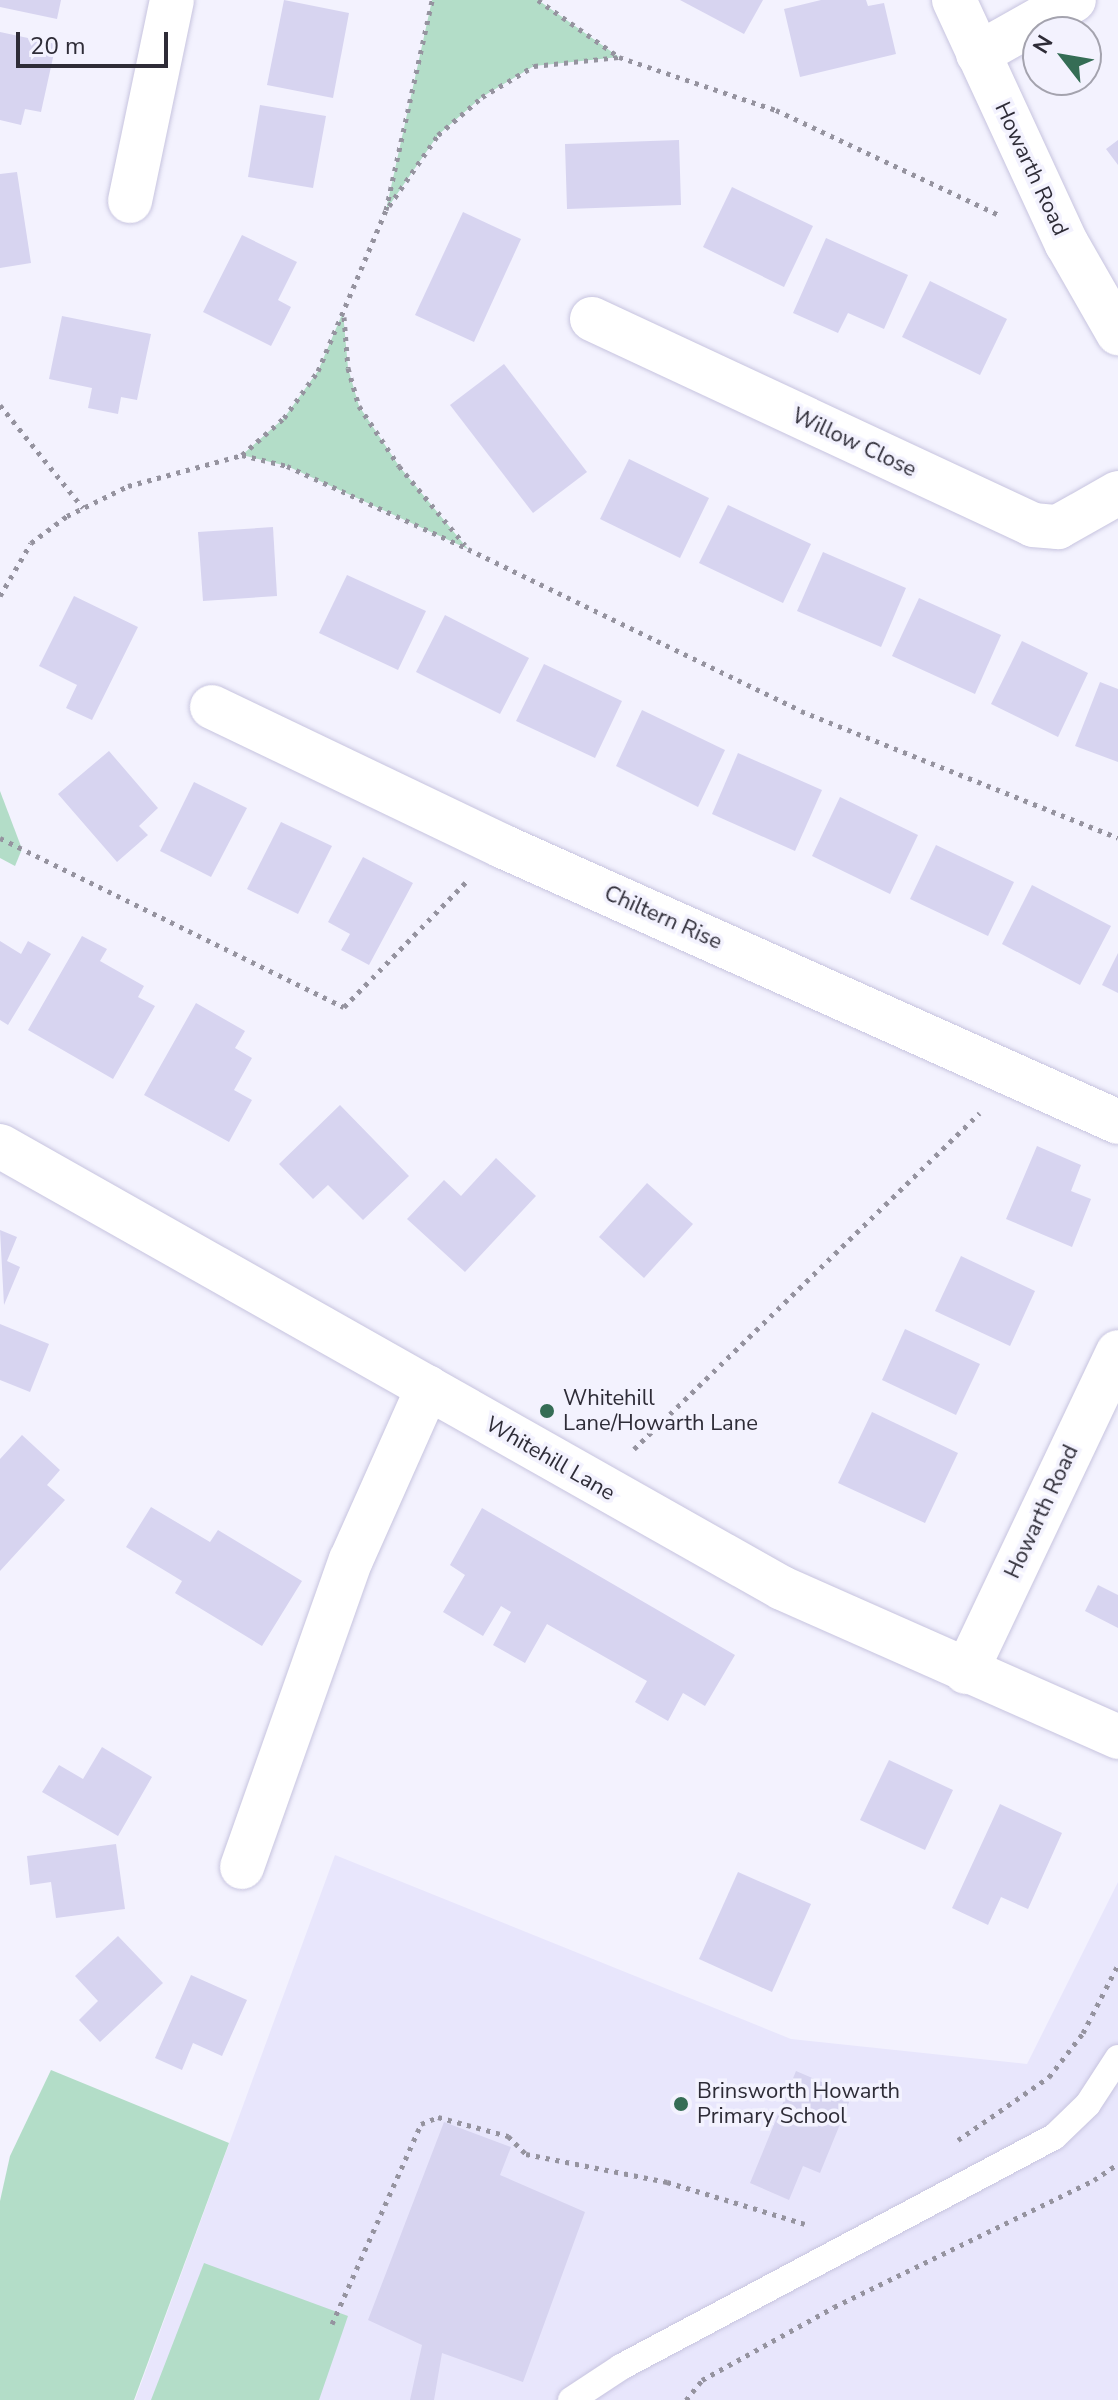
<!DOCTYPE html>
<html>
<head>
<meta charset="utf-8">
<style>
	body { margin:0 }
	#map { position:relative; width:1118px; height:2400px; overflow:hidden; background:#f3f2fe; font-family:"Nunito Sans",sans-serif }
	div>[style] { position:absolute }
	.built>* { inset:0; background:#e8e6fc }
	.green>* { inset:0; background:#b3ddc8 }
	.building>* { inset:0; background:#d7d4f0 }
	.path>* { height:5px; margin-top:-2.5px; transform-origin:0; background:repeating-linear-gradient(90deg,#95939f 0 4px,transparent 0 10px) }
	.roads { filter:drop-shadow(0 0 2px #c7c4df) drop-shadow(0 0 2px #c7c4df) }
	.service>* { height:26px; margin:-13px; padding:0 13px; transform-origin:13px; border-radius:13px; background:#fff }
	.minor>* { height:44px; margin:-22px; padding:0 22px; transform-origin:22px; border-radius:22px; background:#fff }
	.secondary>* { height:44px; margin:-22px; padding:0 22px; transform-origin:22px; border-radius:22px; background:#fff }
	.dots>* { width:22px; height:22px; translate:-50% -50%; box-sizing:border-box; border:4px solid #f3f2fe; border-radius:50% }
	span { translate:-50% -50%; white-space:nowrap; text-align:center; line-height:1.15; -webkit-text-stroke:7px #f3f2fe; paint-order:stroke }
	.street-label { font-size:22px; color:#2e2c37 }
	.poi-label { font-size:22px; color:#2e2c37 }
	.left { translate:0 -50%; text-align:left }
	.north { position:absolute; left:1022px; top:16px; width:80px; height:80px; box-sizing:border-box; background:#f3f2fe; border:2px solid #a4a3ae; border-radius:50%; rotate:301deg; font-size:22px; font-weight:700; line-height:32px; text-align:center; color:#2e2c37 }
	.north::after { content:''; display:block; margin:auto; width:28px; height:36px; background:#356d55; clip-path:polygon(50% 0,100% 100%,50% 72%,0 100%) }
	.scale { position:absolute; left:16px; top:32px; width:152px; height:36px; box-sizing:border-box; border:4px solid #2e2c37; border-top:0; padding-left:10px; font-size:24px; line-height:28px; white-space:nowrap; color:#2e2c37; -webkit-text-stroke:6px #f3f2fe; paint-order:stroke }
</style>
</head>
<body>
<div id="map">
	<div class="built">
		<div style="clip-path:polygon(335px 1855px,791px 2039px,1027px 2064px,1118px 1882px,1118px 2400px,135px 2400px)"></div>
	</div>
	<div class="green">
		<div style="clip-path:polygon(432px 0,538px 0,619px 57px,534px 66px,482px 97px,438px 135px,386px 210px)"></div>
		<div style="clip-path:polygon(343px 312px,348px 368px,359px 406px,399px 466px,468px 549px,287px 466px,242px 455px,284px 418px,318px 371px)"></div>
		<div style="clip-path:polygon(0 791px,22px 849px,15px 866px,0 858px)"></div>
		<div style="clip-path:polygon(51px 2070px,229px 2143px,134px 2400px,0 2400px,0 2201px,10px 2156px)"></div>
		<div style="clip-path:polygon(204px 2263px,348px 2316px,319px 2400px,151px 2400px)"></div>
	</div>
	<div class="building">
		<div style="clip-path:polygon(0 0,61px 0,57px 19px,0 7px)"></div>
		<div style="clip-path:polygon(284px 0,349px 13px,333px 98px,267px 85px)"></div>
		<div style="clip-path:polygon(680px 0,763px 0,744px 34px)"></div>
		<div style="clip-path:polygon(821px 0,866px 0,868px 6px,884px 3px,896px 54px,800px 77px,784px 9px)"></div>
		<div style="clip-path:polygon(0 32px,56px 44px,41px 112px,25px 109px,21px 125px,0 120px)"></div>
		<div style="clip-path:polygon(260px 105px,326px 116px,313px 188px,248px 177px)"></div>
		<div style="clip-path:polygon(679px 140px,681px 205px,567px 209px,565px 144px)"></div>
		<div style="clip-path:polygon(1118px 140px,1118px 165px,1106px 149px)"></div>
		<div style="clip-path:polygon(17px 172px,31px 263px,0 268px,0 174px)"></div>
		<div style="clip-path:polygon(732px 187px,813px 226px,784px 287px,703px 247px)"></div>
		<div style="clip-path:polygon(463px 212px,521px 239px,474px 342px,415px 315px)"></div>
		<div style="clip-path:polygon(242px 235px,297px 262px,278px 300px,291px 307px,271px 346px,203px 312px)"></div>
		<div style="clip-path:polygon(826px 238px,908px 275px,884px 329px,848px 313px,838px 333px,793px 313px)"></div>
		<div style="clip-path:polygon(930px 281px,1007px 319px,980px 375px,902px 337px)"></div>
		<div style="clip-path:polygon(62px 316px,151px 334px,137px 400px,121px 397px,118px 414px,88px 408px,92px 388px,49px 379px)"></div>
		<div style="clip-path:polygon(504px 364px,587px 472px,533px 513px,450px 405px)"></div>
		<div style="clip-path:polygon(629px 459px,709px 498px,680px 558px,600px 519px)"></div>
		<div style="clip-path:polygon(728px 505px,811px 544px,783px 603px,699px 563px)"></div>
		<div style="clip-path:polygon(273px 527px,277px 596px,203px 601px,198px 532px)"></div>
		<div style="clip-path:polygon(823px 552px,906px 588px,881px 647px,797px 611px)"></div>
		<div style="clip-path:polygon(347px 575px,426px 611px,398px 670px,319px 633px)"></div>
		<div style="clip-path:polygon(74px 596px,138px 627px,92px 720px,66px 708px,77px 685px,39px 666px)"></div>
		<div style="clip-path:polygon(919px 598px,1001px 635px,975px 694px,892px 656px)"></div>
		<div style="clip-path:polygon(445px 615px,529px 658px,500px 714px,416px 672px)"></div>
		<div style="clip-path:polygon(1022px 641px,1088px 673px,1058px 737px,991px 704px)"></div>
		<div style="clip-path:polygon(544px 664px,622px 701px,595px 758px,516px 721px)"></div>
		<div style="clip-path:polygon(1100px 682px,1118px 689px,1118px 762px,1075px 746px)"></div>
		<div style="clip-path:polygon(642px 710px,725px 750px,698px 807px,616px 766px)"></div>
		<div style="clip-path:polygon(109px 751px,158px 808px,139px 826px,148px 835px,117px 862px,58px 794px)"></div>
		<div style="clip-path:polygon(738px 753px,822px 790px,795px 851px,712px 814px)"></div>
		<div style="clip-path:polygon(194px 782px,247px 808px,211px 877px,160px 851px)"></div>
		<div style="clip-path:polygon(840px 797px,918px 835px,890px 894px,812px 856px)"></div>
		<div style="clip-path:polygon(281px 822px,332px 846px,298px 914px,247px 889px)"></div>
		<div style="clip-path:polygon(936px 845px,1014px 882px,988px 936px,910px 899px)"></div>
		<div style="clip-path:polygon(363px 857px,413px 883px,369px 965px,341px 950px,350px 934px,328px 922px)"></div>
		<div style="clip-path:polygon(1032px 885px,1111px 926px,1080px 985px,1002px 944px)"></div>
		<div style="clip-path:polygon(82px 936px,107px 949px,100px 961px,144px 986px,138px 997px,155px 1006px,113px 1079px,28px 1030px)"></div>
		<div style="clip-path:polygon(0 941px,21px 954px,28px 941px,51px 954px,8px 1025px,0 1020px)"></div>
		<div style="clip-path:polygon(1118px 953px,1118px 993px,1102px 985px)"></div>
		<div style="clip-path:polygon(196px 1003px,245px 1031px,235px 1048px,252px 1058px,234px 1090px,252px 1100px,229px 1142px,144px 1095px)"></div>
		<div style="clip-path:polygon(340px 1105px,409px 1176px,363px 1220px,328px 1185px,313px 1199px,279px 1164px)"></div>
		<div style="clip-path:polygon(1037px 1146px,1081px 1165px,1071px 1191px,1091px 1199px,1072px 1247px,1006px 1219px)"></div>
		<div style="clip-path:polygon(496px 1158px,536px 1196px,465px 1272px,407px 1219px,444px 1180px,461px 1196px)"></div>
		<div style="clip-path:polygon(647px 1183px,693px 1224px,644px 1278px,599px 1237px)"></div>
		<div style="clip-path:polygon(0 1230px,17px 1237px,7px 1261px,20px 1267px,4px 1305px)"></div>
		<div style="clip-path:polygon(961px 1256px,1035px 1291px,1010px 1346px,935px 1311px)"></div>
		<div style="clip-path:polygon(0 1324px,49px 1344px,30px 1392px,0 1380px)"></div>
		<div style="clip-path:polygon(905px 1329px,980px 1364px,956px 1415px,882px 1380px)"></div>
		<div style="clip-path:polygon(872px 1412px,958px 1453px,925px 1523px,838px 1483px)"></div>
		<div style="clip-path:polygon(22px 1435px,60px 1470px,47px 1485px,65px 1500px,0 1571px,0 1459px)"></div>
		<div style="clip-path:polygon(151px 1507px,210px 1542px,218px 1530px,302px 1581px,262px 1646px,175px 1593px,182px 1581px,126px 1547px)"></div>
		<div style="clip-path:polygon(482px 1508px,735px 1655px,705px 1706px,683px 1693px,668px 1721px,635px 1702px,647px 1681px,547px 1624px,525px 1663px,493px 1645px,511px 1612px,501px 1606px,483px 1636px,443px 1612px,465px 1575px,450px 1565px)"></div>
		<div style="clip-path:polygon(1098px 1585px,1118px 1595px,1118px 1628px,1085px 1611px)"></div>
		<div style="clip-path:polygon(102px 1747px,152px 1777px,118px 1836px,42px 1792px,59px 1765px,83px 1779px)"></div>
		<div style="clip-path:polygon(889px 1760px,953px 1790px,925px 1850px,860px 1820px)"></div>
		<div style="clip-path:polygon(1000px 1804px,1062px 1833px,1028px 1909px,1001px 1897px,988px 1925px,952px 1908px)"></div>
		<div style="clip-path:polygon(116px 1844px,125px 1909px,56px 1918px,51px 1882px,30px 1885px,27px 1856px)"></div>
		<div style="clip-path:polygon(738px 1872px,811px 1904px,772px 1992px,699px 1959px)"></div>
		<div style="clip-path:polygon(118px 1936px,163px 1983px,100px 2042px,79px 2020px,98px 2001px,75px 1976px)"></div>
		<div style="clip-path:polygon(191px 1975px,247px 2000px,222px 2056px,193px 2043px,182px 2070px,155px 2058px)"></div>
		<div style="clip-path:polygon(796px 2071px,852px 2095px,820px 2173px,803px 2166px,789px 2200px,750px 2183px)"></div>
		<div style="clip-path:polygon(444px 2122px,511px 2147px,500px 2175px,585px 2212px,523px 2382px,442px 2353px,434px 2400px,410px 2400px,422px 2345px,368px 2320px)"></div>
	</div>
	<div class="path">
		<div style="left:538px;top:0;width:99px;rotate:35.1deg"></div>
		<div style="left:619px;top:57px;width:166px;rotate:18.7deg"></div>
		<div style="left:776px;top:110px;width:246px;rotate:25.2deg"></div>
		<div style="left:389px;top:206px;width:86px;rotate:-55.4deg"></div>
		<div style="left:438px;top:135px;width:58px;rotate:-40.8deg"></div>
		<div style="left:482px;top:97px;width:61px;rotate:-30.8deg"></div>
		<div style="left:534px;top:66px;width:85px;rotate:-6deg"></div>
		<div style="left:344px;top:317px;width:51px;rotate:85.5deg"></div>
		<div style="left:348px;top:368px;width:40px;rotate:74deg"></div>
		<div style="left:359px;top:406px;width:72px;rotate:56.3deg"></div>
		<div style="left:399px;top:466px;width:103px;rotate:50.1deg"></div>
		<div style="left:0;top:405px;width:132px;rotate:51.1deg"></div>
		<div style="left:242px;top:455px;width:46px;rotate:13.7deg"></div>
		<div style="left:287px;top:466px;width:199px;rotate:24.6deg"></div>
		<div style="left:468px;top:549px;width:370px;rotate:25.9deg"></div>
		<div style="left:801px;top:711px;width:341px;rotate:21.8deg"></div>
		<div style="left:0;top:596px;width:61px;rotate:-59.7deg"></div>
		<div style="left:31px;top:543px;width:45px;rotate:-36.9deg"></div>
		<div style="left:67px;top:516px;width:68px;rotate:-26.2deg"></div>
		<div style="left:128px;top:486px;width:118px;rotate:-15.2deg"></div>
		<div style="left:242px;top:455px;width:56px;rotate:-41.4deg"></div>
		<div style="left:284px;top:418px;width:58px;rotate:-54.1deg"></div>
		<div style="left:318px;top:371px;width:175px;rotate:-67.1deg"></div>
		<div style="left:386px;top:210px;width:215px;rotate:-77.6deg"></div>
		<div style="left:0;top:838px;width:383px;rotate:26.2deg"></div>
		<div style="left:344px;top:1007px;width:176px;rotate:-45.7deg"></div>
		<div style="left:634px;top:1449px;width:482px;rotate:-44.2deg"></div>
		<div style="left:958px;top:2140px;width:111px;rotate:-34.7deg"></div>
		<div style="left:1049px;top:2077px;width:56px;rotate:-52.3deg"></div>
		<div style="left:1083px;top:2033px;width:76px;rotate:-62.8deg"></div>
		<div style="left:332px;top:2324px;width:219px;rotate:-66deg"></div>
		<div style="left:421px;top:2124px;width:18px;rotate:-22deg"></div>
		<div style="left:438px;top:2117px;width:73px;rotate:15.2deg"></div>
		<div style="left:508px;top:2136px;width:25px;rotate:45deg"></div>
		<div style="left:526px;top:2154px;width:144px;rotate:11.2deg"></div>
		<div style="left:667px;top:2182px;width:144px;rotate:16.9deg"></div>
		<div style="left:686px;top:2400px;width:26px;rotate:-51deg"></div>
		<div style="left:702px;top:2380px;width:151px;rotate:-28.9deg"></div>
		<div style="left:834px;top:2307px;width:289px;rotate:-26deg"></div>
		<div style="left:1094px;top:2180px;width:29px;rotate:-34deg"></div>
	</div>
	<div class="roads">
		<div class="service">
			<div style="left:571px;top:2400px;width:60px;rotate:-33.4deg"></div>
			<div style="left:621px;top:2367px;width:490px;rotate:-28deg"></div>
			<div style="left:1054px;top:2137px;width:47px;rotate:-44.1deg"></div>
			<div style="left:1088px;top:2104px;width:55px;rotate:-56.9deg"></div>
		</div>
		<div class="minor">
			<div style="left:954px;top:0;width:269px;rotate:65.2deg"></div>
			<div style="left:1067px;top:244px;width:103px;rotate:60.2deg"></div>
			<div style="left:978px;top:54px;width:110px;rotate:-29.4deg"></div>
			<div style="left:130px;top:201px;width:205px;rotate:-78.2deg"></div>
			<div style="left:592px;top:319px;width:487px;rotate:25deg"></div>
			<div style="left:1033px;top:525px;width:25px;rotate:5deg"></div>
			<div style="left:1058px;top:527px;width:69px;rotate:-29.5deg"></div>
			<div style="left:212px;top:707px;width:322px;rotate:25.6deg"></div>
			<div style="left:502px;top:846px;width:675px;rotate:24.13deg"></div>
			<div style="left:966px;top:1672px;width:354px;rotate:-64.6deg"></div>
			<div style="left:242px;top:1867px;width:326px;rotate:-70.5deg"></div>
			<div style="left:351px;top:1560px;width:189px;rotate:-66deg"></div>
		</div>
		<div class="secondary">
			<div style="left:0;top:1146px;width:898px;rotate:29.48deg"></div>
			<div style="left:782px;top:1588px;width:368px;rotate:23.9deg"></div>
		</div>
	</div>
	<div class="dots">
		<div style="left:547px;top:1411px;background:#356d55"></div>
		<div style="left:681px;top:2104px;background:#356d55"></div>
	</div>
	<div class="street-label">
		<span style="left:1031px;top:169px;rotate:65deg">Howarth Road</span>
		<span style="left:854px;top:443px;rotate:25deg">Willow Close</span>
		<span style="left:663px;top:918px;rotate:24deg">Chiltern Rise</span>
		<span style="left:550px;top:1459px;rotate:30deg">Whitehill Lane</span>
		<span style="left:1042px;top:1512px;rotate:-65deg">Howarth Road</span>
	</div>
	<div class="poi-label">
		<span class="left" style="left:563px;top:1411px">Whitehill<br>Lane/Howarth Lane</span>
		<span class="left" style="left:697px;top:2104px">Brinsworth Howarth<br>Primary School</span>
	</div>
	<div class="north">N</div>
	<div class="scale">20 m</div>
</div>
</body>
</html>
